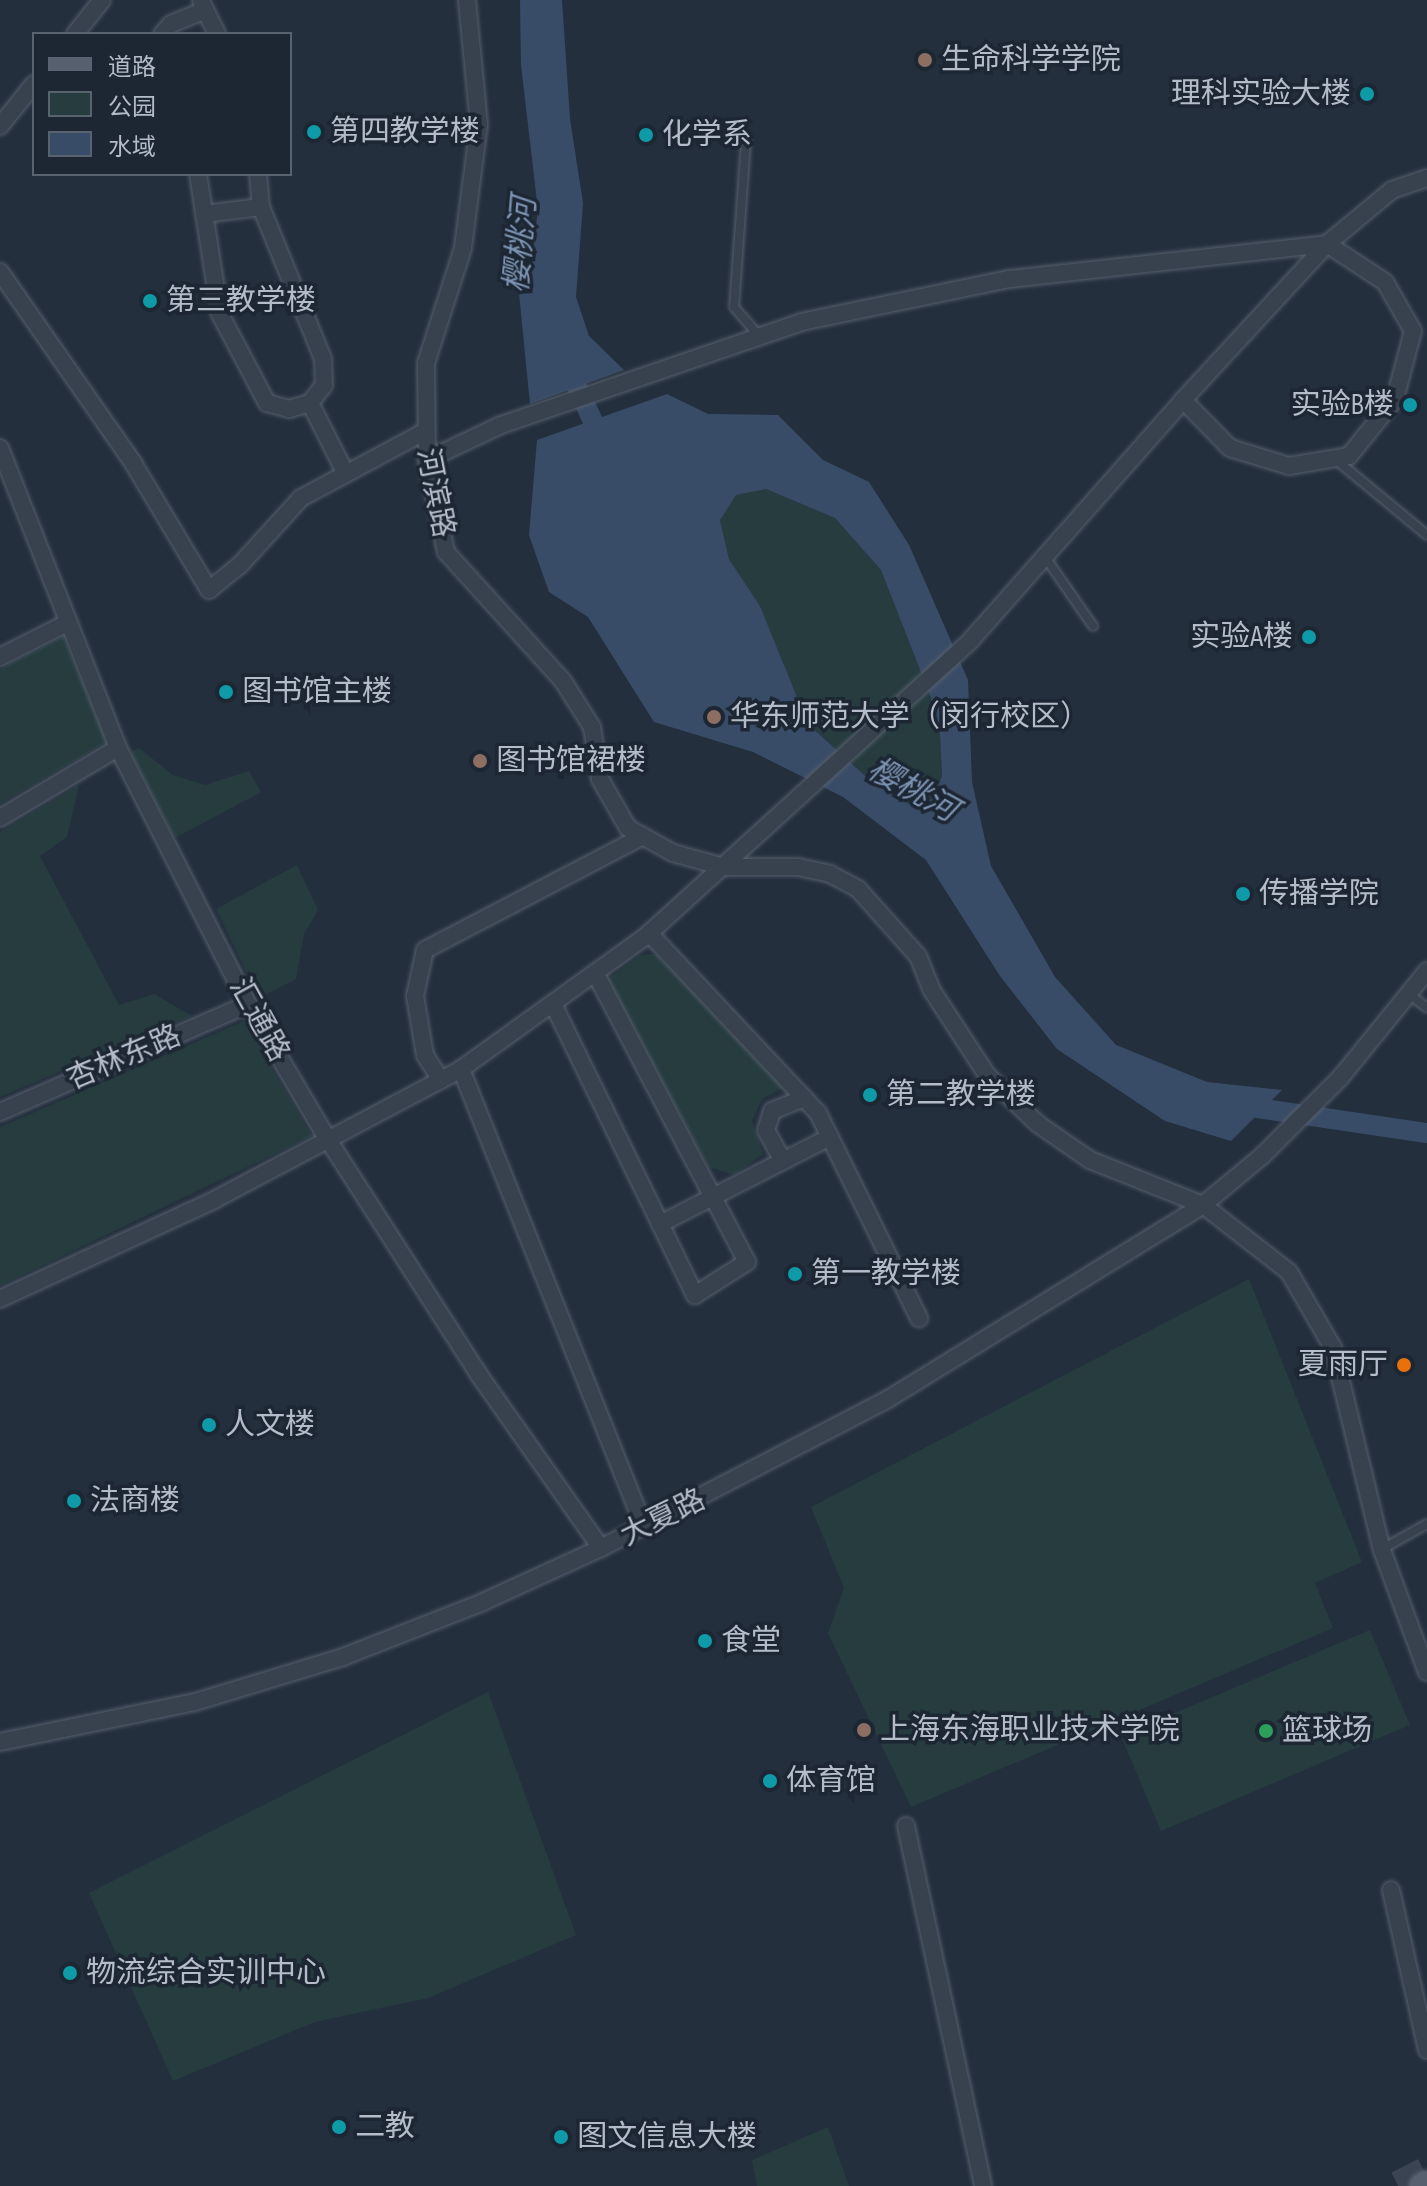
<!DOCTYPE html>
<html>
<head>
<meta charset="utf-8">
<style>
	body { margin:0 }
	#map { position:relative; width:1427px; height:2186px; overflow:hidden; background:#242f3e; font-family:"Sofia Sans Condensed","Noto Sans SC",sans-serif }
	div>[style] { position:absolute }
	.green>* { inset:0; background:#263c3f }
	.water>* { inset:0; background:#394c67 }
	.canal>* { height:20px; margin:-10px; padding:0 10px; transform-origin:10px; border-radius:10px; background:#394c67 }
	.highway-tunnel>* { height:30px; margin-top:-15px; transform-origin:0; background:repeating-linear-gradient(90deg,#3a4453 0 30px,transparent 0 45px) }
	.roads { filter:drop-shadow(0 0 2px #565f6c) drop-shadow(0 0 2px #565f6c) }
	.lane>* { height:8px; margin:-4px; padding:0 4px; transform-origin:4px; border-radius:4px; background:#38414e }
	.street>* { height:16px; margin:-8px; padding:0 8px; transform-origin:8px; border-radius:8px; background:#38414e }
	.primary>* { height:26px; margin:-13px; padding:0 13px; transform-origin:13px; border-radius:13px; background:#56606e }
	.dots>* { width:22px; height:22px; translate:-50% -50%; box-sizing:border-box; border:4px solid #1d2633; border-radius:50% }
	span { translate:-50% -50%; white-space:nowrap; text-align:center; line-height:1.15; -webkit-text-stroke:7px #1d2633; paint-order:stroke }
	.poi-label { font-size:30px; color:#b4bcc9 }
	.left { translate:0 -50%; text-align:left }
	.right { translate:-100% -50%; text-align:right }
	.street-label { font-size:30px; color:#b4bcc9 }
	.water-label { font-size:32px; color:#7c92b1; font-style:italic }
	.legend { position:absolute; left:32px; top:32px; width:260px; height:144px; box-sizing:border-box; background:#1d2633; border:2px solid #59626f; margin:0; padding:10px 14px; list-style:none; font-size:24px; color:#b4bcc9 }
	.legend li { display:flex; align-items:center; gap:16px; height:40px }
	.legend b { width:40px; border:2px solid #59626f }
</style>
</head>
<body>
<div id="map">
	<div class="green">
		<div style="clip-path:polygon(766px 489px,835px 518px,881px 570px,931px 698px,940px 735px,942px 776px,933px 799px,909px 804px,873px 783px,808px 724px,760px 606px,729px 559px,720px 520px,736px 495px)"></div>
		<div style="clip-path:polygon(63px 636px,107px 742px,0 804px,0 669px)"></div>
		<div style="clip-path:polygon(139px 748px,173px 775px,205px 785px,249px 771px,261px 792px,175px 838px,131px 752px)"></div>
		<div style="clip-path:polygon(79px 785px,67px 837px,40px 856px,119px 1005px,154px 994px,192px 1016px,0 1097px,0 832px)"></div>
		<div style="clip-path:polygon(297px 865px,318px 910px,304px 934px,296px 979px,259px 998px,216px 909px)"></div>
		<div style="clip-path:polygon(656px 954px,783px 1088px,762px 1099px,752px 1121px,763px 1154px,734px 1175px,709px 1167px,608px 979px,640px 955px)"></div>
		<div style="clip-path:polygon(244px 1021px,312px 1136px,0 1286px,0 1127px)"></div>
		<div style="clip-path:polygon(1249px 1279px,1362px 1562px,1315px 1583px,1333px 1628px,911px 1807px,828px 1633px,844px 1588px,811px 1507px)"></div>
		<div style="clip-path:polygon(1370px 1630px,1410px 1725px,1161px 1831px,1121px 1736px)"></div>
		<div style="clip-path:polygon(488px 1692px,576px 1935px,428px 1998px,315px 2022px,173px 2081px,89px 1893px)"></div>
		<div style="clip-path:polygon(828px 2127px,849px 2186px,757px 2186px,752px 2160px)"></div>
	</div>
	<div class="water">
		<div style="clip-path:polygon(520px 0,562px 0,570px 119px,583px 203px,576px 297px,589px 336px,624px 370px,530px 404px,519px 293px,532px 258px,538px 210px,521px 65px)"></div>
		<div style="clip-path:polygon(evenodd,667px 394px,708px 414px,778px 415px,823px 460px,869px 482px,909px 545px,968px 680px,972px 782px,991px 866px,1055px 977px,1116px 1045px,1207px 1082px,1282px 1090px,1231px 1141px,1165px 1121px,1057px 1049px,1000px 976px,926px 860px,843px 797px,753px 752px,654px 722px,588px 617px,549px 592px,529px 535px,537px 440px,667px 394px,766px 489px,835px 518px,881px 570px,931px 698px,940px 735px,942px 776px,933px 799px,909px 804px,873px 783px,808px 724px,760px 606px,729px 559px,720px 520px,736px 495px,766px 489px)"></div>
	</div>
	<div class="canal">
		<div style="left:566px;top:363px;width:88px;rotate:65.2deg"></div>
		<div style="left:1237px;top:1105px;width:192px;rotate:8.4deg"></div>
	</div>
	<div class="highway-tunnel">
		<div style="left:1398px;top:2186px;width:33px;rotate:-27deg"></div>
	</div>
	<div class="roads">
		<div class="lane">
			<div style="left:746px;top:141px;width:166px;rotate:94.1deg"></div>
			<div style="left:734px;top:307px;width:38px;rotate:49deg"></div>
			<div style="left:1335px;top:459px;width:119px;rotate:39.6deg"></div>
			<div style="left:1045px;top:557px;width:84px;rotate:55.2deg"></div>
			<div style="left:1410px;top:995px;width:21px;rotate:37deg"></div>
			<div style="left:1382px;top:1549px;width:51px;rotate:-29.1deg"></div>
		</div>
		<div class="street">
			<div style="left:467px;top:0;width:125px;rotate:84.5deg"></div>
			<div style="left:479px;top:124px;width:125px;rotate:97.4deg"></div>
			<div style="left:463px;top:248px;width:121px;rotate:107.8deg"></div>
			<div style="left:426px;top:363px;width:97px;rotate:89.4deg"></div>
			<div style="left:427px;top:460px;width:94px;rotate:78.3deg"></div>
			<div style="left:446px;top:552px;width:174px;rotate:47.8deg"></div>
			<div style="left:563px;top:681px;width:54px;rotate:57.8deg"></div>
			<div style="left:592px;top:727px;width:53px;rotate:81.3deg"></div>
			<div style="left:600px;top:779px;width:56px;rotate:60.3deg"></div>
			<div style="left:628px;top:828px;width:51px;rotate:29.1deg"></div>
			<div style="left:673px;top:853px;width:53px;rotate:15.4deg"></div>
			<div style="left:724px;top:867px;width:74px"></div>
			<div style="left:798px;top:867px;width:33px;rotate:12deg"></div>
			<div style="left:830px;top:874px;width:32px;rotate:28deg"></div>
			<div style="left:858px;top:889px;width:90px;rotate:48.2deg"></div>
			<div style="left:918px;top:956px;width:35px;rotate:68deg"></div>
			<div style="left:931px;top:989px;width:103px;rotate:56.9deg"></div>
			<div style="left:987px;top:1075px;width:71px;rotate:43.9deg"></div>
			<div style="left:1038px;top:1124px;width:63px;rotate:34.7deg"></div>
			<div style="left:1090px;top:1160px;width:122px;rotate:21.7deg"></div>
			<div style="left:1203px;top:1205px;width:109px;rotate:37.9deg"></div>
			<div style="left:1289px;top:1272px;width:88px;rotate:59.9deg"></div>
			<div style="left:1333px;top:1348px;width:208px;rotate:76.4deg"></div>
			<div style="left:1382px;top:1550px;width:130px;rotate:69.8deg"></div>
			<div style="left:205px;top:10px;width:27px;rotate:63deg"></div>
			<div style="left:75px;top:34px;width:43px;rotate:-51.5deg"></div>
			<div style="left:162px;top:34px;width:13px;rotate:-48deg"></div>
			<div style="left:171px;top:24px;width:37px;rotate:-22deg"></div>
			<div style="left:205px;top:10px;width:11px;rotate:-112deg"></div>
			<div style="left:0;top:126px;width:54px;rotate:-51deg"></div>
			<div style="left:198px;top:174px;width:142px;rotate:81.1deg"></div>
			<div style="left:220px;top:314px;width:101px;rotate:62.2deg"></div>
			<div style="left:267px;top:403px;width:23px;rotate:15deg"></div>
			<div style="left:289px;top:409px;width:22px;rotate:-16deg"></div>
			<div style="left:258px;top:174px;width:33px;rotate:85deg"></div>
			<div style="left:261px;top:207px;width:164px;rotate:67.8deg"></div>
			<div style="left:323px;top:359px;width:26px;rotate:88deg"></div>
			<div style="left:324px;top:385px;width:23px;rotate:128deg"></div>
			<div style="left:310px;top:403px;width:77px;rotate:63.1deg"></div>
			<div style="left:204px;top:214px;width:57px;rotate:-7deg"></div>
			<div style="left:0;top:272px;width:233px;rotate:55.1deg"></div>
			<div style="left:133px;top:463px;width:148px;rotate:59.1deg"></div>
			<div style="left:209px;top:590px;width:40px;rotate:-39deg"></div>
			<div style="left:240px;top:565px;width:91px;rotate:-47.7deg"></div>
			<div style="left:301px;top:498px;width:140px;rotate:-28.2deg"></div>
			<div style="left:1183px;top:400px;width:212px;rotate:-47.3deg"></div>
			<div style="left:1327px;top:244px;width:85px;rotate:-39.7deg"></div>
			<div style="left:1392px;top:190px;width:37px;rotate:-19deg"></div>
			<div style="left:0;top:448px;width:322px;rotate:68.5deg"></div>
			<div style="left:118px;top:748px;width:287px;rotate:63.1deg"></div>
			<div style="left:248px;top:1004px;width:156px;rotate:59.5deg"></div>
			<div style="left:327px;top:1138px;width:282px;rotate:57.3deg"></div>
			<div style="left:479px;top:1375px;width:212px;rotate:54.8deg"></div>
			<div style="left:0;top:657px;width:75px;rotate:-26.9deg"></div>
			<div style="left:0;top:818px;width:137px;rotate:-30.7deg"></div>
			<div style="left:649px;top:933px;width:247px;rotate:46.8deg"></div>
			<div style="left:818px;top:1113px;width:229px;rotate:63.8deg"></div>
			<div style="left:553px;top:1004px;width:324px;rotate:64deg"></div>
			<div style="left:695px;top:1295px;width:62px;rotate:-32.4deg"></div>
			<div style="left:747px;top:1262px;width:327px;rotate:-117.7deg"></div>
			<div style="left:461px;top:1069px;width:493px;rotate:68.2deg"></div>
			<div style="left:441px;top:1080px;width:30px;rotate:-123deg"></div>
			<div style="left:425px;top:1055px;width:60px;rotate:-99.6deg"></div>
			<div style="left:415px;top:996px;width:47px;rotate:-77.7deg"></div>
			<div style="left:425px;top:950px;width:246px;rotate:-27.6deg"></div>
			<div style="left:0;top:1112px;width:270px;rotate:-23.5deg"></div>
			<div style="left:783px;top:1161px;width:35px;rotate:-119deg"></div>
			<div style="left:766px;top:1130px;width:20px;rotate:-72deg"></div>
			<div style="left:772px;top:1111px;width:35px;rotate:-22deg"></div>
			<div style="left:660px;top:1224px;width:191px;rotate:-27.1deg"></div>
			<div style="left:0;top:1299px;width:236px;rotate:-24.8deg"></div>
			<div style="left:214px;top:1200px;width:280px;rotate:-27.9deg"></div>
			<div style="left:461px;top:1069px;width:226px;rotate:-35.7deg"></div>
			<div style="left:645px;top:937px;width:441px;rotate:-42.3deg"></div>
			<div style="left:971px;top:640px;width:320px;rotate:-48.5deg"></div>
			<div style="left:1183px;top:400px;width:67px;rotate:45.6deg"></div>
			<div style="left:1230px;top:448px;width:62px;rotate:17deg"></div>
			<div style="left:1289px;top:466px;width:61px;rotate:-9.5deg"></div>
			<div style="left:1349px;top:456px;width:73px;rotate:-51.1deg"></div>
			<div style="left:1395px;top:399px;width:70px;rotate:-75.2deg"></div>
			<div style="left:1413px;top:331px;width:56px;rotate:-119.7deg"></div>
			<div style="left:1385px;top:282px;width:69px;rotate:-146.8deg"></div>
			<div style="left:1327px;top:244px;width:320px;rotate:173.7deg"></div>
			<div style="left:1009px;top:279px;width:211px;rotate:168.3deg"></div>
			<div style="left:802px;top:322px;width:320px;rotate:161.1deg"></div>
			<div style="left:499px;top:426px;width:80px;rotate:154.7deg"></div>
			<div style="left:0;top:1742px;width:199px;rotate:-11.6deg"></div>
			<div style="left:195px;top:1702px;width:155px;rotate:-16.9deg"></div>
			<div style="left:343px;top:1657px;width:150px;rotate:-21.4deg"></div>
			<div style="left:483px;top:1602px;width:130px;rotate:-24.6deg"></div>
			<div style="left:601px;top:1548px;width:323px;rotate:-27.4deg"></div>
			<div style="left:888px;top:1399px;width:370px;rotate:-31.6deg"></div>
			<div style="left:1203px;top:1205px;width:78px;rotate:-39.8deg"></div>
			<div style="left:1263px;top:1155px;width:109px;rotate:-45deg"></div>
			<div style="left:1340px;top:1078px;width:138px;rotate:-50.9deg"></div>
			<div style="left:906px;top:1826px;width:368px;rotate:77.9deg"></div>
			<div style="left:1391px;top:1890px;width:164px;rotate:77.3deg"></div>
		</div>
		<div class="primary">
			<div style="left:1423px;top:2186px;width:4px;rotate:-27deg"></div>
		</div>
	</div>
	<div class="dots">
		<div style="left:925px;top:60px;background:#8d6e63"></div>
		<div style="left:1367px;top:94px;background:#0f9aa8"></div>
		<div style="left:314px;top:132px;background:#0f9aa8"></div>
		<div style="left:646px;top:135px;background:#0f9aa8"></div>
		<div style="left:150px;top:301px;background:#0f9aa8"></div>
		<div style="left:1410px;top:405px;background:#0f9aa8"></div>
		<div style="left:1309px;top:637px;background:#0f9aa8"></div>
		<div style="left:226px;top:692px;background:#0f9aa8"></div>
		<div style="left:714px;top:717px;background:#8d6e63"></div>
		<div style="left:480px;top:761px;background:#8d6e63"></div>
		<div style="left:1243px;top:894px;background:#0f9aa8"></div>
		<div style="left:870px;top:1095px;background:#0f9aa8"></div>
		<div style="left:795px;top:1274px;background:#0f9aa8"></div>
		<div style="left:1404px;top:1365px;background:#e8710a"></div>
		<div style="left:209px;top:1425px;background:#0f9aa8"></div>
		<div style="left:74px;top:1501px;background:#0f9aa8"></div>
		<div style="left:705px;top:1641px;background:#0f9aa8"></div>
		<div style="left:864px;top:1730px;background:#8d6e63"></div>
		<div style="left:1266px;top:1731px;background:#2e9e5b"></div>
		<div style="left:770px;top:1781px;background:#0f9aa8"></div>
		<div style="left:70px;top:1973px;background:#0f9aa8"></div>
		<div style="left:339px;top:2127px;background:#0f9aa8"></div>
		<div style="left:561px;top:2137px;background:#0f9aa8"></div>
	</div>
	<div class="poi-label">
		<span class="left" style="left:941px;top:60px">生命科学学院</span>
		<span class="right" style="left:1351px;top:94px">理科实验大楼</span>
		<span class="left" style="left:330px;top:132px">第四教学楼</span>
		<span class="left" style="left:662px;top:135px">化学系</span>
		<span class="left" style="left:166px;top:301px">第三教学楼</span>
		<span class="right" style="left:1394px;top:405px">实验B楼</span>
		<span class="right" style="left:1293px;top:637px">实验A楼</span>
		<span class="left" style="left:242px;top:692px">图书馆主楼</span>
		<span class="left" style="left:730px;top:717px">华东师范大学（闵行校区）</span>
		<span class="left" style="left:496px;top:761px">图书馆裙楼</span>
		<span class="left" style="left:1259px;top:894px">传播学院</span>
		<span class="left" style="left:886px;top:1095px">第二教学楼</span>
		<span class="left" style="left:811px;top:1274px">第一教学楼</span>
		<span class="right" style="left:1388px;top:1365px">夏雨厅</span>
		<span class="left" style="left:225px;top:1425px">人文楼</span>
		<span class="left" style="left:90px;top:1501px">法商楼</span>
		<span class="left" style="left:721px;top:1641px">食堂</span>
		<span class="left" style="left:880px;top:1730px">上海东海职业技术学院</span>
		<span class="left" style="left:1282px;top:1731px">篮球场</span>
		<span class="left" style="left:786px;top:1781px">体育馆</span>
		<span class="left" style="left:86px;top:1973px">物流综合实训中心</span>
		<span class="left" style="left:355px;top:2127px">二教</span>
		<span class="left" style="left:577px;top:2137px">图文信息大楼</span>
	</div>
	<div class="street-label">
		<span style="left:435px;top:493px;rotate:79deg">河滨路</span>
		<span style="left:259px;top:1020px;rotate:61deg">汇通路</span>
		<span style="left:124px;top:1058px;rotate:-23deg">杏林东路</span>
		<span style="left:663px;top:1518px;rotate:-26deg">大夏路</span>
	</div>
	<div class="water-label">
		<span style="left:522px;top:245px;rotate:-85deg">樱桃河</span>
		<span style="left:912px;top:791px;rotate:29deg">樱桃河</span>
	</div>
	<ul class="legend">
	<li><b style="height:10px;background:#56606e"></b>道路</li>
	<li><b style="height:22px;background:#263c3f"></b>公园</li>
	<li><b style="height:22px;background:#394c67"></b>水域</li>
	</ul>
</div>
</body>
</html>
